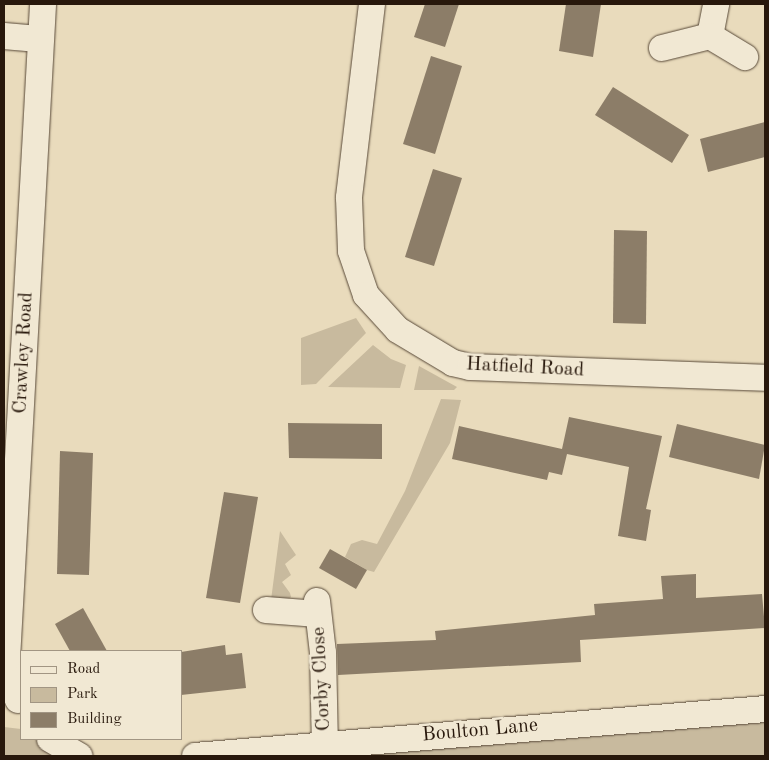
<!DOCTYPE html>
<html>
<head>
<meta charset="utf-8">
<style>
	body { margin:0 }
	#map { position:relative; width:769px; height:760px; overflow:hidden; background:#e9dbbc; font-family:"Old Standard TT",serif }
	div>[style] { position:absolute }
	.green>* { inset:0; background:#c8ba9e }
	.building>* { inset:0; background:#8c7d68 }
	.roads { filter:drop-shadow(0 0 1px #584938) drop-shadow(0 0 1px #584938) }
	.minor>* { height:26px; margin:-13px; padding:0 13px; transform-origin:13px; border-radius:13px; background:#f1e8d3 }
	span { translate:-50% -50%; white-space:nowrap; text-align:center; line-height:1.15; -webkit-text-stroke:5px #f1e8d3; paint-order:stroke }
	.street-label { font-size:20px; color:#28180c }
	.frame { position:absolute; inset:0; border:5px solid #28180c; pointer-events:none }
	.legend { position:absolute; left:20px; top:650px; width:162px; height:90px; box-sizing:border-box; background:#f1e8d3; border:1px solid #a19583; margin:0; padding:6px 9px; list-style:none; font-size:15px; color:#28180c }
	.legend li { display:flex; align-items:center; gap:10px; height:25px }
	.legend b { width:25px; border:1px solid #a19583 }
</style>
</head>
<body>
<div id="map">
	<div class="green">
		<div style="clip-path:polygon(356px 318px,366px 333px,316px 384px,301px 385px,301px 338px)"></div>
		<div style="clip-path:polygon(373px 345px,391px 359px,406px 365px,400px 388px,328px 387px)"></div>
		<div style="clip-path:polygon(419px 366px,457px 387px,454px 390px,414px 390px)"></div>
		<div style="clip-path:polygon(441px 399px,461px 400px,450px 443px,374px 572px,367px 570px,345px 557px,351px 544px,362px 540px,377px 544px,405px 491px)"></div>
		<div style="clip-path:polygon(280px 531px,296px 555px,285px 564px,291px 575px,282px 582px,290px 593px,291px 597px,288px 600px,271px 600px)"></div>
		<div style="clip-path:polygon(765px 718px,765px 756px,339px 756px)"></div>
		<div style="clip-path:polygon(4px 727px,21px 729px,21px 739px,35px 739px,60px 756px,4px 756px)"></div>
	</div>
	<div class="building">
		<div style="clip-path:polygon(425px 4px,459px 4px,445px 47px,414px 37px)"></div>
		<div style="clip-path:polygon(566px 4px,601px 4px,593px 57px,559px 51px)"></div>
		<div style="clip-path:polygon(431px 56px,462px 66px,435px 154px,403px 144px)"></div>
		<div style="clip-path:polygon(613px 87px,689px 135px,672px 163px,595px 115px)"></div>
		<div style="clip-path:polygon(765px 122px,765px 157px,708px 172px,700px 139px)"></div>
		<div style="clip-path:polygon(433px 169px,462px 178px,434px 266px,405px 257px)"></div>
		<div style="clip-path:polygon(614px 230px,647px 231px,646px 324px,613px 323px)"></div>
		<div style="clip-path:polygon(569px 417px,662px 436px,646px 509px,651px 510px,646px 541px,618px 536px,629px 467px,567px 454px,562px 475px,549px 472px,547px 480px,452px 459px,459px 426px,562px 449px)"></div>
		<div style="clip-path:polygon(288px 423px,382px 424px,382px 459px,289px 458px)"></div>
		<div style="clip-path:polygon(677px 424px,765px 445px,759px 479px,669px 457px)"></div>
		<div style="clip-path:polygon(60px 451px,93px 453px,89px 575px,57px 574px)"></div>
		<div style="clip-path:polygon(224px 492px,258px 497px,240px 603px,206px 598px)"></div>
		<div style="clip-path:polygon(330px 549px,367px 570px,356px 589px,319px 568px)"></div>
		<div style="clip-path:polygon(696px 574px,696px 598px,762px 594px,765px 628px,580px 640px,581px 662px,338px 675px,337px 644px,436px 640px,435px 631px,595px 615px,594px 604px,663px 599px,661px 576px)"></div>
		<div style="clip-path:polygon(83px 608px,107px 651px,70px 651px,55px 624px)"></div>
		<div style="clip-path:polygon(225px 645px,226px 655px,242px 653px,246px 688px,181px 695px,181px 652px)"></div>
	</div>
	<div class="roads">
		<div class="minor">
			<div style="left:372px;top:4px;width:195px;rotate:96.8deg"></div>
			<div style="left:349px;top:198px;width:53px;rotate:87.8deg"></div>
			<div style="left:351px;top:251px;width:46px;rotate:71.2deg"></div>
			<div style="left:366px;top:295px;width:47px;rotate:47.6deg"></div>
			<div style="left:398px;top:330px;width:64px;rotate:31deg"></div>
			<div style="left:453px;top:363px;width:17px;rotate:13deg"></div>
			<div style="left:470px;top:367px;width:295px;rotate:2.1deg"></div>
			<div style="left:4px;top:36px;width:36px;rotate:5deg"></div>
			<div style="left:710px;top:36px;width:33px;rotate:-79deg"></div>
			<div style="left:662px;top:48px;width:49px;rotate:-14deg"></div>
			<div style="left:710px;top:36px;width:41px;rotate:31deg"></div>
			<div style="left:317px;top:601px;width:52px;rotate:83.4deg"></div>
			<div style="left:323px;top:653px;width:92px;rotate:88.8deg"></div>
			<div style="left:266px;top:610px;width:52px;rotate:4.4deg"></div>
			<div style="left:18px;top:700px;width:25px;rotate:-113deg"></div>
			<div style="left:8px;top:677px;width:18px;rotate:-93deg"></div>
			<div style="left:7px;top:659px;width:656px;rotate:-86.85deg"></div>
			<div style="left:50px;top:739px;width:34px;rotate:30deg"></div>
			<div style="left:195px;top:756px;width:572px;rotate:-4.71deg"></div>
		</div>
	</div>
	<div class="street-label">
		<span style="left:24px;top:353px;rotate:-87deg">Crawley Road</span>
		<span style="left:525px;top:368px;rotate:3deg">Hatfield Road</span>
		<span style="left:322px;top:679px;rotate:-93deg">Corby Close</span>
		<span style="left:480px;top:731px;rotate:-5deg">Boulton Lane</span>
	</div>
	<div class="frame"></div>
	<ul class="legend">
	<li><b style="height:6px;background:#f1e8d3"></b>Road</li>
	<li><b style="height:14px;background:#c8ba9e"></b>Park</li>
	<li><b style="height:14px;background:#8c7d68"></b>Building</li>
	</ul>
</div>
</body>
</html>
